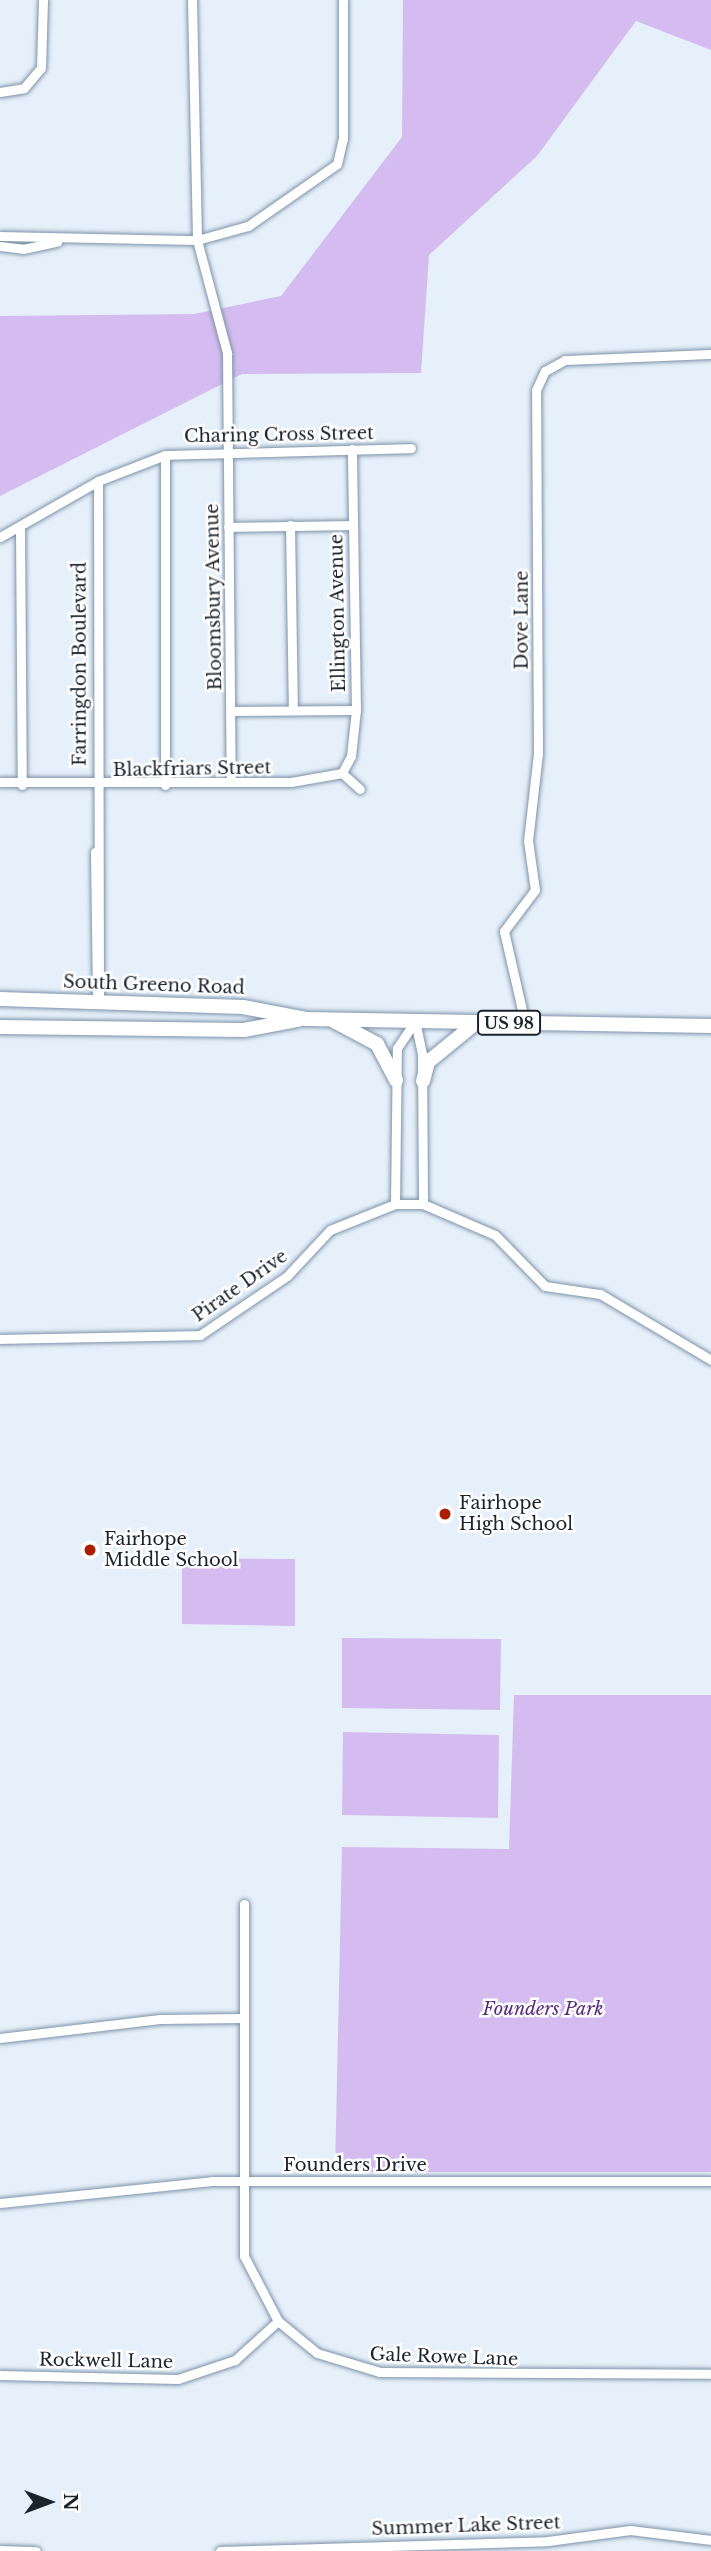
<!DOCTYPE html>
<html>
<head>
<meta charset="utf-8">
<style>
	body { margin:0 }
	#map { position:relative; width:711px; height:2551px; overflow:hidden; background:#e6f0fa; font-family:"Libre Baskerville",serif }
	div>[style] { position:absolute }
	.green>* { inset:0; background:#d5bcf0 }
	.roads { filter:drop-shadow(0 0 2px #7d93aa) drop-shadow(0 0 2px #7d93aa) }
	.minor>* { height:9px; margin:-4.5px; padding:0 4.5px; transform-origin:4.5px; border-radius:4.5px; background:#fff }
	.primary>* { height:14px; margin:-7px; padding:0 7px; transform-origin:7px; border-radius:7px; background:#fff }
	.dots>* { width:19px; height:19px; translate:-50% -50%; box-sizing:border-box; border:4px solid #fff; border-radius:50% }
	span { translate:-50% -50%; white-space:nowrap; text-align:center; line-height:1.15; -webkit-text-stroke:5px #fff; paint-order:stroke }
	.shield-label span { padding:2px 5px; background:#fff; border:2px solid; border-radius:5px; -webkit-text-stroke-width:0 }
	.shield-label { font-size:16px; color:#1b232c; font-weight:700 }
	.street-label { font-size:18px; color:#1b232c }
	.poi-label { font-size:18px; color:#1b232c }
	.left { translate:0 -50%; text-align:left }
	.park-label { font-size:18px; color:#572b7b; font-style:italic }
	.north { position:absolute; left:14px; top:2467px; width:70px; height:70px; -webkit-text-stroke:5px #fff; paint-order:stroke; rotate:90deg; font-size:19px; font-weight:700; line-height:28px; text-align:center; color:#1b232c }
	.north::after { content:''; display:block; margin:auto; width:24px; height:32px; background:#1b232c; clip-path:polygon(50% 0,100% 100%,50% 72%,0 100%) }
</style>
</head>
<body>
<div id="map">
	<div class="green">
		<div style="clip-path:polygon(403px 0,711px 0,711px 50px,636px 21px,537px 156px,429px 255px,421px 373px,242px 374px,0 496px,0 316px,194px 314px,281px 296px,402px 137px)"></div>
		<div style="clip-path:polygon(182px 1558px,295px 1559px,295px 1626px,182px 1624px)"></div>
		<div style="clip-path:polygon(342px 1638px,501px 1639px,500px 1710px,342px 1708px)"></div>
		<div style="clip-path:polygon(514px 1695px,711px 1695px,711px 2172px,335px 2172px,342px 1847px,509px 1849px)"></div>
		<div style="clip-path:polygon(343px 1732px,499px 1735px,498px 1818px,342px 1815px)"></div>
	</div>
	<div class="roads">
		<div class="minor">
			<div style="left:192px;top:0;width:240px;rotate:88.8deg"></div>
			<div style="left:197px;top:240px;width:53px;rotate:-15.4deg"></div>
			<div style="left:248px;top:226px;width:108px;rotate:-34.9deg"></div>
			<div style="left:337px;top:164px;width:26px;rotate:-77deg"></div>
			<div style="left:343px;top:139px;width:139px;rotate:-90deg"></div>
			<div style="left:0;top:92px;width:24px;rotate:-9deg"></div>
			<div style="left:24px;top:88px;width:26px;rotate:-50deg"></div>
			<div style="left:41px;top:68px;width:68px;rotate:-88.3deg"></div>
			<div style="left:0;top:236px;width:197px;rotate:1.2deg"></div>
			<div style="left:197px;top:240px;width:117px;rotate:75.1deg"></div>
			<div style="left:227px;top:353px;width:429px;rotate:89.5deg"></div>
			<div style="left:0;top:246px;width:23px;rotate:7deg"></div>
			<div style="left:23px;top:249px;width:35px;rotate:-12deg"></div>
			<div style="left:165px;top:455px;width:330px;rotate:90deg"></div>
			<div style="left:98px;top:481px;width:520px;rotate:89.89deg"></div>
			<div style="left:290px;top:525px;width:185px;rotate:89.1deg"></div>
			<div style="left:20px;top:527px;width:258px;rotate:89.6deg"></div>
			<div style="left:228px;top:527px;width:125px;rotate:-0.9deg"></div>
			<div style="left:0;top:537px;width:113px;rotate:-29.7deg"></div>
			<div style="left:98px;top:481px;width:72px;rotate:-21.2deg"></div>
			<div style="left:165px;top:455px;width:246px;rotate:-1.6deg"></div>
			<div style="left:231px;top:711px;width:125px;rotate:-0.5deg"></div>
			<div style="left:342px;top:773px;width:19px;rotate:-62deg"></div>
			<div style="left:351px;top:756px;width:46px;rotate:-83.8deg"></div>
			<div style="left:356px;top:710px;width:261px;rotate:-90.9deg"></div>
			<div style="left:342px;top:773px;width:24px;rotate:42deg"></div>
			<div style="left:0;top:782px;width:291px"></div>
			<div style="left:291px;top:782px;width:52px;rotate:-10deg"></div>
			<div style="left:95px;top:852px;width:143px;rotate:89.2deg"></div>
			<div style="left:415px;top:1021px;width:34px;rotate:78deg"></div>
			<div style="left:422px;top:1054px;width:150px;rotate:89.6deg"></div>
			<div style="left:525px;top:1023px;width:94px;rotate:-102.9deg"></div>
			<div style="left:504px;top:931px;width:51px;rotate:-52.9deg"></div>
			<div style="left:535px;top:890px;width:49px;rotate:-98.1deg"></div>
			<div style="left:528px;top:841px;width:89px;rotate:-83.5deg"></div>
			<div style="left:538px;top:753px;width:363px;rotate:-90.3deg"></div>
			<div style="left:536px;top:390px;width:21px;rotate:-65deg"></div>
			<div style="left:545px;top:371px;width:23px;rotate:-29deg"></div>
			<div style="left:565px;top:360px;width:146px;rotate:-2.4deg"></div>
			<div style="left:395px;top:1204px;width:156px;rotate:-89.3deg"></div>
			<div style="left:397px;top:1048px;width:32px;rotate:-56deg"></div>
			<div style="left:0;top:1339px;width:200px;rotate:-1.1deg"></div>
			<div style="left:200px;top:1335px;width:105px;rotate:-34.1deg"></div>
			<div style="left:287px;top:1276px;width:63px;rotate:-46.9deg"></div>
			<div style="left:330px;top:1230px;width:70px;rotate:-21.8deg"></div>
			<div style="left:395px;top:1204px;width:28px"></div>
			<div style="left:423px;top:1204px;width:78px;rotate:23.3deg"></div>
			<div style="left:495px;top:1235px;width:71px;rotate:45.6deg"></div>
			<div style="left:545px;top:1286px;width:56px;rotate:8.3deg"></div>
			<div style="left:600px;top:1294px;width:129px;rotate:30.7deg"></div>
			<div style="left:244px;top:1904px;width:352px;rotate:90deg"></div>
			<div style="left:244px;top:2256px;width:73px;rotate:62.4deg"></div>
			<div style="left:278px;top:2321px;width:50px;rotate:39.4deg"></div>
			<div style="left:317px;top:2353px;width:66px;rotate:16.8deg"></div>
			<div style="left:380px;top:2372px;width:331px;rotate:0.3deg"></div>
			<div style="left:0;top:2038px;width:161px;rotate:-6.8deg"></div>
			<div style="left:160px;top:2019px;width:81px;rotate:-0.7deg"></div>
			<div style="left:0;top:2203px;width:213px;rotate:-5.9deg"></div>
			<div style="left:212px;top:2181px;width:499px"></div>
			<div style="left:0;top:2375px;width:178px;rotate:1.3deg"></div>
			<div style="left:178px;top:2379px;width:60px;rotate:-18.4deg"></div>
			<div style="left:235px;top:2360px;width:58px;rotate:-42.2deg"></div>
			<div style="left:0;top:2550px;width:36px;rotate:2deg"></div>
			<div style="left:220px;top:2551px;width:328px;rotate:-1.7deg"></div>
			<div style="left:548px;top:2541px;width:83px;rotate:-7.6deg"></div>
			<div style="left:630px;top:2530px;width:82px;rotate:7deg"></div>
		</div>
		<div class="primary">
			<div style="left:0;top:999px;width:243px;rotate:1.9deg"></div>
			<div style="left:243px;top:1007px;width:64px;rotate:10.8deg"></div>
			<div style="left:306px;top:1019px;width:405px;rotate:1deg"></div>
			<div style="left:334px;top:1021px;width:49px;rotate:28.1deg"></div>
			<div style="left:377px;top:1044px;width:41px;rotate:62.2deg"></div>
			<div style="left:0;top:1027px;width:244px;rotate:0.7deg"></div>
			<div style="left:244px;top:1030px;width:55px;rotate:-10.5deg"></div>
			<div style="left:423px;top:1081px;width:20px;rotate:-75deg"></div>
			<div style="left:428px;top:1062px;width:63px;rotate:-39.2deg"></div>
		</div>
	</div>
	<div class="dots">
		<div style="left:445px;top:1514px;background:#ac1d01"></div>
		<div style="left:90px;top:1550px;background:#ac1d01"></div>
	</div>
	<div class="shield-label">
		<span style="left:509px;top:1023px">US 98</span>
	</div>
	<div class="street-label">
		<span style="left:279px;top:435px;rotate:-1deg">Charing Cross Street</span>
		<span style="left:214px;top:597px;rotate:-91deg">Bloomsbury Avenue</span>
		<span style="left:338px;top:613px;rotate:-91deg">Ellington Avenue</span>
		<span style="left:522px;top:620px;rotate:-90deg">Dove Lane</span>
		<span style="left:80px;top:664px;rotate:-90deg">Farringdon Boulevard</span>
		<span style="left:192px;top:769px;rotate:-1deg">Blackfriars Street</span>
		<span style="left:154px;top:985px;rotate:2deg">South Greeno Road</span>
		<span style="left:240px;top:1286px;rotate:-35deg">Pirate Drive</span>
		<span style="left:355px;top:2165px">Founders Drive</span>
		<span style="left:444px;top:2357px;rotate:2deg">Gale Rowe Lane</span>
		<span style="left:106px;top:2361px;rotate:1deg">Rockwell Lane</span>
		<span style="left:466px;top:2526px;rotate:-2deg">Summer Lake Street</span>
	</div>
	<div class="poi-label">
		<span class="left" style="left:459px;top:1514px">Fairhope<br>High School</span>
		<span class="left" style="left:104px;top:1550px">Fairhope<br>Middle School</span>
	</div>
	<div class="park-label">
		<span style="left:543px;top:2009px">Founders Park</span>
	</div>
	<div class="north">N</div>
</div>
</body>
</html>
